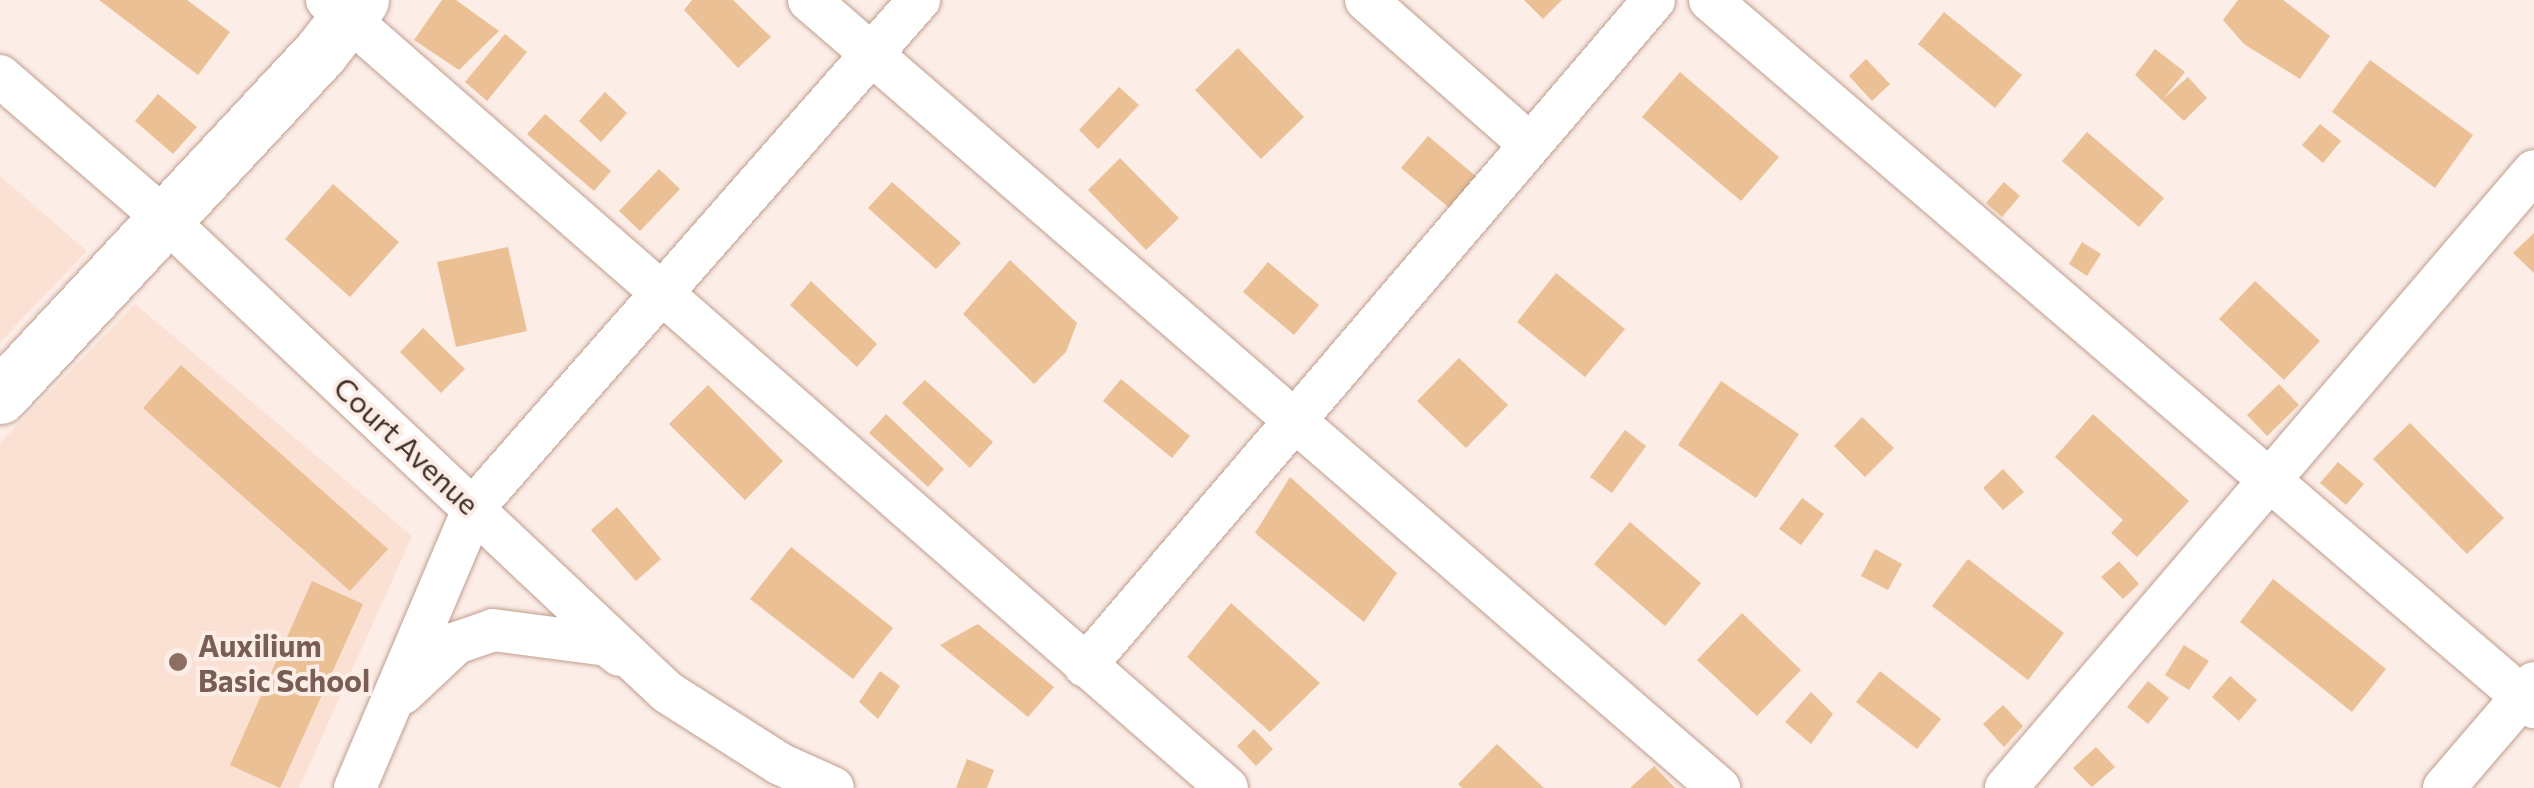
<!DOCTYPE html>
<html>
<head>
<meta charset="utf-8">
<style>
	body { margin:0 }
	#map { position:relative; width:2534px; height:788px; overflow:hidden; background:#fcede7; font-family:Commissioner,sans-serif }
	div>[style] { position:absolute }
	.built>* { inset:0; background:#fbe0d4 }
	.building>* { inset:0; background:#ebc094 }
	.roads { filter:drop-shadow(0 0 2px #c09e8e) drop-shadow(0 0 2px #c09e8e) }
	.street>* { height:42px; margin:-21px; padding:0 21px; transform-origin:21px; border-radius:21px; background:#fff }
	.secondary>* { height:55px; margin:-27.5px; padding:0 27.5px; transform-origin:27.5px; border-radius:27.5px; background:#fff }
	.dots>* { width:28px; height:28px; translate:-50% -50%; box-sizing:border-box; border:5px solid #fcede7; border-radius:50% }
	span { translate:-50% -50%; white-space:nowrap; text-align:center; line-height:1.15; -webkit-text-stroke:8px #fcede7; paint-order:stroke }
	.street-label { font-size:30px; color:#3f312a }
	.education-label { font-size:30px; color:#785e54; font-weight:700 }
	.left { translate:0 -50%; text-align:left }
</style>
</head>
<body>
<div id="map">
	<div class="built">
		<div style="clip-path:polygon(0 176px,87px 251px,0 342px)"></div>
		<div style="clip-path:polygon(135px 304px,412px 536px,299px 788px,0 788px,0 443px)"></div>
	</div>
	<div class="building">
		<div style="clip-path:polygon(99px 0,187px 0,230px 32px,198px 75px)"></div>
		<div style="clip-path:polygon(442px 0,456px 0,499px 31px,459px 70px,414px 40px)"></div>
		<div style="clip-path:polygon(692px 0,733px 0,771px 37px,738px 68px,684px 10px)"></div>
		<div style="clip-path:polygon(1524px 0,1562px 0,1543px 19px)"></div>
		<div style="clip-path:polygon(2238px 0,2283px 0,2330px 36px,2300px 79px,2244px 44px,2223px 20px)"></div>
		<div style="clip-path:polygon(1944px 12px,2022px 75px,1995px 108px,1918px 44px)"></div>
		<div style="clip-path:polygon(505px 34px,527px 52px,487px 101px,465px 82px)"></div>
		<div style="clip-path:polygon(1238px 48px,1304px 117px,1261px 159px,1195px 90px)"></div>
		<div style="clip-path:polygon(2155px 49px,2185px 72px,2164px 98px,2188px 77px,2207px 98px,2184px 121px,2135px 75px)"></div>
		<div style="clip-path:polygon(1866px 59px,1890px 84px,1872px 101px,1849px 76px)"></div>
		<div style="clip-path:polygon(2370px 60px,2473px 135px,2435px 188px,2332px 112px)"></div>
		<div style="clip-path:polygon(1680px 72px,1779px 157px,1741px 201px,1642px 117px)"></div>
		<div style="clip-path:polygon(1119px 87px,1139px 105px,1098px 149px,1079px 130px)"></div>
		<div style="clip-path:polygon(605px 92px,627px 113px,601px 142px,579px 121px)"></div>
		<div style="clip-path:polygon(158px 94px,197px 127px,173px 154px,135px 121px)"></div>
		<div style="clip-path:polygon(545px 114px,611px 171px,594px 191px,527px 134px)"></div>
		<div style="clip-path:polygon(2320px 124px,2341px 141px,2323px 163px,2302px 145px)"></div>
		<div style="clip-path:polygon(2087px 132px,2164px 198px,2139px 227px,2062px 161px)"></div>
		<div style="clip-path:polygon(1428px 136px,1478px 178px,1452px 210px,1401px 168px)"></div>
		<div style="clip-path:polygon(1120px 158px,1179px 218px,1146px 250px,1088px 190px)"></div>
		<div style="clip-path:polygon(659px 169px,680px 189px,640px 231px,619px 211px)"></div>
		<div style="clip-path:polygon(892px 182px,961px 243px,936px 269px,868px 208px)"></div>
		<div style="clip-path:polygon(2004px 182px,2020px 196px,2002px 217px,1986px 203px)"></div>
		<div style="clip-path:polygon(333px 184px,399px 242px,350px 297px,285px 239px)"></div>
		<div style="clip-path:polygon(2534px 233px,2534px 273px,2513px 253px)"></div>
		<div style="clip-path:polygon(2082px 242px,2101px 254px,2087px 276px,2069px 264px)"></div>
		<div style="clip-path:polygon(508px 247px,527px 331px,456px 347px,437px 262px)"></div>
		<div style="clip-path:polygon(1010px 260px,1077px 323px,1066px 352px,1034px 384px,963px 314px)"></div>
		<div style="clip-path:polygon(1268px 262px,1319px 305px,1294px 335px,1243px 292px)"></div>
		<div style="clip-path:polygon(1556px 273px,1625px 329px,1585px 377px,1517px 322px)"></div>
		<div style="clip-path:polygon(811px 281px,877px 344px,857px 367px,790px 305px)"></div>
		<div style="clip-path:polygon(2255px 281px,2320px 341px,2284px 380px,2219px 319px)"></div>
		<div style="clip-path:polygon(423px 328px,465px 369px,441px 393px,400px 352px)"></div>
		<div style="clip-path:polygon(1459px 358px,1508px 405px,1466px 448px,1417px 401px)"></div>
		<div style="clip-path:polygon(181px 365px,388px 549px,350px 591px,143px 408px)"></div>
		<div style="clip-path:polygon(1121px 379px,1190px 436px,1172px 458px,1103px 401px)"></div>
		<div style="clip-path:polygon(925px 380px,993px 442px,970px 468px,902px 403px)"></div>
		<div style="clip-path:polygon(1721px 381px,1799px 434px,1756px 498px,1678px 445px)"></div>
		<div style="clip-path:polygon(2279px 384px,2299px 405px,2267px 436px,2247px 415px)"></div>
		<div style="clip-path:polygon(708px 385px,783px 461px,745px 500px,669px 424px)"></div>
		<div style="clip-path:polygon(886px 414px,944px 469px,928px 487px,869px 433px)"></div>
		<div style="clip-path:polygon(2093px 414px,2189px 501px,2137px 557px,2111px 533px,2123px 520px,2055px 457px)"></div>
		<div style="clip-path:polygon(1862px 417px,1894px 448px,1865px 477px,1834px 446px)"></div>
		<div style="clip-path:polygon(2410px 423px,2504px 518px,2467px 554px,2373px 459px)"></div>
		<div style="clip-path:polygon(1625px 430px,1646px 446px,1612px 493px,1590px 477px)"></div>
		<div style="clip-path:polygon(2338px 462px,2364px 484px,2346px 505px,2320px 483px)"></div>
		<div style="clip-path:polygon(2003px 469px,2024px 492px,2003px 510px,1983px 488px)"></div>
		<div style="clip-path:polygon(1290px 477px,1397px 573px,1364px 622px,1255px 533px)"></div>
		<div style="clip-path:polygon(1802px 498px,1824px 514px,1801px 545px,1779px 529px)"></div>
		<div style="clip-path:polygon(617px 507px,661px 559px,636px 581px,591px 530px)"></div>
		<div style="clip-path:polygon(1630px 522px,1701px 583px,1665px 626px,1594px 564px)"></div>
		<div style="clip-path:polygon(791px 547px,893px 628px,853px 679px,750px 599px)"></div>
		<div style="clip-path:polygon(1875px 549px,1902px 564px,1888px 590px,1861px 576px)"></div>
		<div style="clip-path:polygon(1968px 559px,2064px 633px,2028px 680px,1932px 606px)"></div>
		<div style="clip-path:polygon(2119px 561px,2139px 584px,2123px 599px,2101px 577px)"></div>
		<div style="clip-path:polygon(2273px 579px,2386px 669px,2352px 712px,2240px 622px)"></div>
		<div style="clip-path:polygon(312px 581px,363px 604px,280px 788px,230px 765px)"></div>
		<div style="clip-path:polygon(1231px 603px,1320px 683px,1270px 732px,1187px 657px)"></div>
		<div style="clip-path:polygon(1742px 613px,1801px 670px,1757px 716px,1697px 660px)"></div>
		<div style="clip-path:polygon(978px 624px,1054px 687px,1028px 717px,940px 645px)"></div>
		<div style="clip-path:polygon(2184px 645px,2209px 661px,2189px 690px,2165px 675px)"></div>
		<div style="clip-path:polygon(880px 671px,900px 686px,878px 719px,859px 702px)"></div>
		<div style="clip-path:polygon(1880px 671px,1941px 719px,1917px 749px,1856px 702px)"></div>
		<div style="clip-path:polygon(2230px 676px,2257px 700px,2239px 721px,2212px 697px)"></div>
		<div style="clip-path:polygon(2148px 681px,2169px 698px,2148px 724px,2127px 707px)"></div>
		<div style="clip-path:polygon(1811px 692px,1833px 714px,1811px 744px,1785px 722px)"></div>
		<div style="clip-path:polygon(2003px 705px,2023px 726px,2004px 747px,1983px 724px)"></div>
		<div style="clip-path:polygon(1254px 729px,1273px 749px,1256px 766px,1237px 746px)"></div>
		<div style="clip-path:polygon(1497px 744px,1544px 788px,1462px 788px,1458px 784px)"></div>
		<div style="clip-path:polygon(2096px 747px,2115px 767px,2092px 787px,2073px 768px)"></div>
		<div style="clip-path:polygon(967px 759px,994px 770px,987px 788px,956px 788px)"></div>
		<div style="clip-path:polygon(1654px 766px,1675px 788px,1630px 788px)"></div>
	</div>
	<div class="roads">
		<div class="street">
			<div style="left:327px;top:0;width:1196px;rotate:41.2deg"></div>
			<div style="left:809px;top:0;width:1204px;rotate:40.89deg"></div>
			<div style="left:1366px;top:0;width:216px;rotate:41.4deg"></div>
			<div style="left:1710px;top:0;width:1086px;rotate:40.63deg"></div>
			<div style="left:0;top:76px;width:220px;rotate:40.9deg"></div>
			<div style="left:166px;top:220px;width:688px;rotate:43.29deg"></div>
			<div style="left:667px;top:692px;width:134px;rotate:32.5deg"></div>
			<div style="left:780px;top:764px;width:58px;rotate:24.4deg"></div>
			<div style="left:1085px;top:666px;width:876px;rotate:-49.49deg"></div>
			<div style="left:403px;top:693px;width:73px;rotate:-43.3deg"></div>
			<div style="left:456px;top:643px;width:39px;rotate:-19deg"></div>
			<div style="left:493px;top:630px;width:115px;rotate:7.5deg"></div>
			<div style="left:607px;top:645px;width:16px;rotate:38deg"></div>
			<div style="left:355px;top:788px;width:305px;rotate:-67deg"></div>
			<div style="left:474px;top:507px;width:675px;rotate:-48.73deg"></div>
			<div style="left:2006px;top:788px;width:812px;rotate:-49.44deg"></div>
			<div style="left:2444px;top:788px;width:138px;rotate:-49.4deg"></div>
		</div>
		<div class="secondary">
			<div style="left:0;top:396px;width:469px;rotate:-47deg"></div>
			<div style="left:320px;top:53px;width:67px;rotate:-52.3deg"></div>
		</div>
	</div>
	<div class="dots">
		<div style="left:178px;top:662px;background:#8d6e63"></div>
	</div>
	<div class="street-label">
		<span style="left:407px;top:445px;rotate:43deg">Court Avenue</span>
	</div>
	<div class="education-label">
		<span class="left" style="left:198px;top:662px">Auxilium<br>Basic School</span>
	</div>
</div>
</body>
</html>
